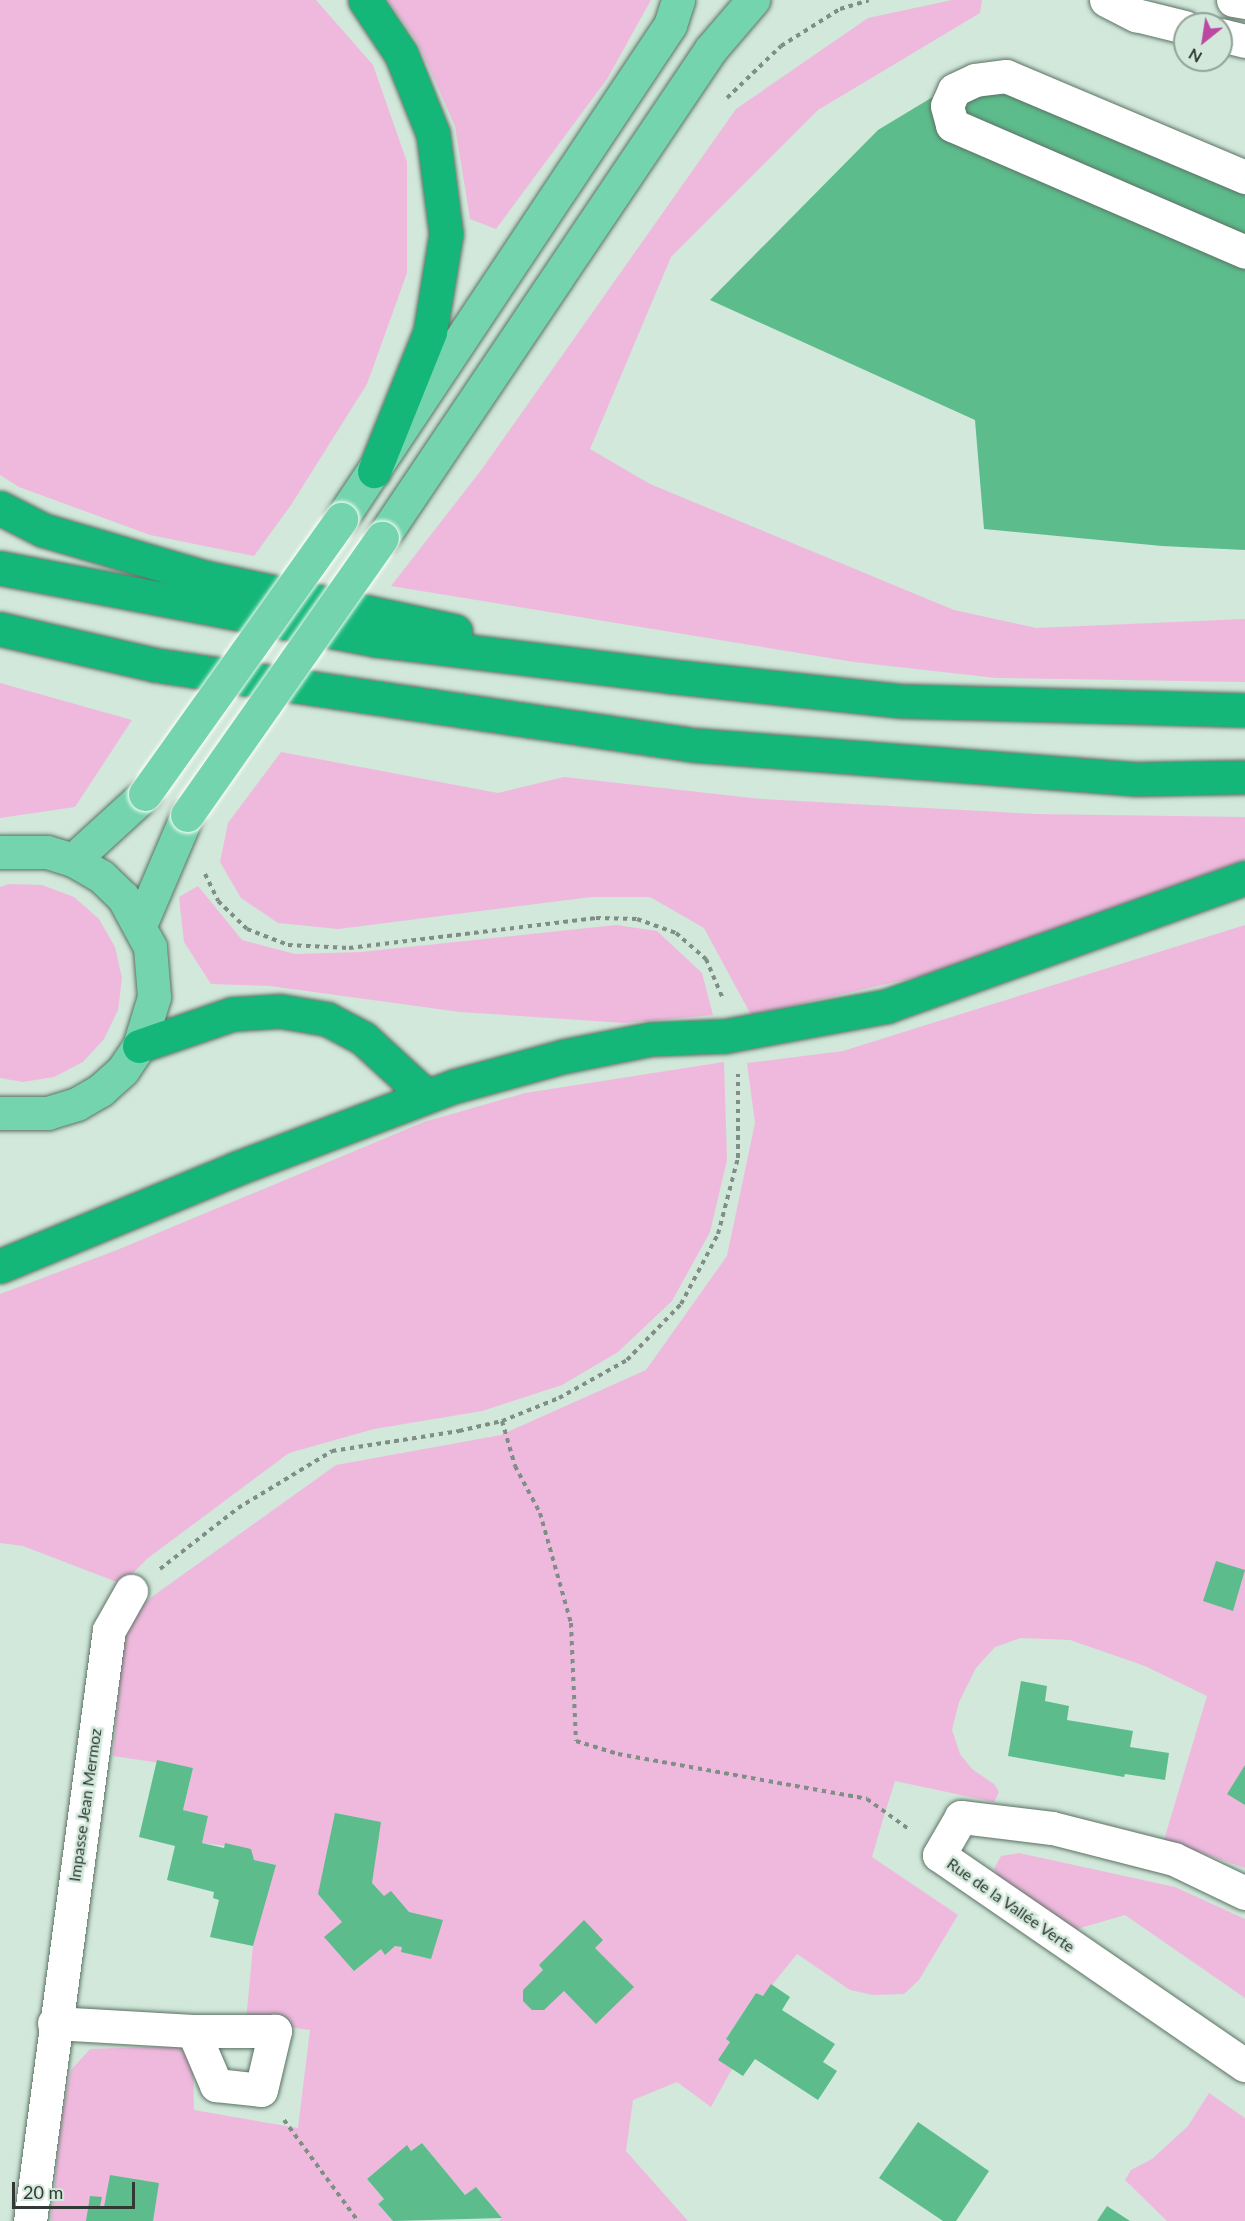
<!DOCTYPE html>
<html>
<head>
<meta charset="utf-8">
<style>
	body { margin:0 }
	#map { position:relative; width:1245px; height:2221px; overflow:hidden; background:#d1e8da; font-family:Lato,sans-serif }
	div>[style] { position:absolute }
	.green>* { inset:0; background:#efb9de }
	.building>* { inset:0; background:#5dbc8c }
	.path>* { height:4px; margin-top:-2px; transform-origin:0; background:repeating-linear-gradient(90deg,#7f8f86 0 4.5px,transparent 0 9px) }
	.roads { filter:drop-shadow(0 0 2px #5c7265) drop-shadow(0 0 2px #5c7265) }
	.minor>* { height:33px; margin:-16.5px; padding:0 16.5px; transform-origin:16.5px; border-radius:16.5px; background:#fff }
	.major>* { height:33px; margin:-16.5px; padding:0 16.5px; transform-origin:16.5px; border-radius:16.5px; background:#73d4ae }
	.highway>* { height:33px; margin:-16.5px; padding:0 16.5px; transform-origin:16.5px; border-radius:16.5px; background:#15b778 }
	.bridges { filter:drop-shadow(0 0 2px #fff) drop-shadow(0 0 2px #fff) }
	.major-bridge>* { height:33px; margin:-16.5px; padding:0 16.5px; transform-origin:16.5px; border-radius:16.5px; background:#73d4ae }
	span { translate:-50% -50%; white-space:nowrap; text-align:center; line-height:1.15; -webkit-text-stroke:5px #d1e8da; paint-order:stroke }
	.street-label { font-size:16px; color:#303934 }
	.north { position:absolute; left:1173px; top:12px; width:60px; height:60px; box-sizing:border-box; background:#d1e8da; border:2px solid #91a298; border-radius:50%; rotate:210deg; font-size:16px; font-weight:700; line-height:24px; text-align:center; color:#303934 }
	.north::after { content:''; display:block; margin:auto; width:21px; height:27px; background:#bc48a1; clip-path:polygon(50% 0,100% 100%,50% 72%,0 100%) }
	.scale { position:absolute; left:12px; top:2182px; width:123px; height:27px; box-sizing:border-box; border:3px solid #303934; border-top:0; padding-left:8px; font-size:18px; line-height:21px; white-space:nowrap; color:#303934; -webkit-text-stroke:4px #d1e8da; paint-order:stroke }
</style>
</head>
<body>
<div id="map">
	<div class="green">
		<div style="clip-path:polygon(0 0,316px 0,373px 65px,407px 162px,407px 273px,367px 384px,291px 505px,254px 556px,150px 535px,19px 487px,0 475px)"></div>
		<div style="clip-path:polygon(388px 0,651px 0,607px 79px,496px 229px,470px 219px,455px 126px,418px 43px)"></div>
		<div style="clip-path:polygon(952px 0,982px 0,980px 13px,818px 110px,671px 257px,590px 449px,650px 484px,954px 610px,1036px 628px,1245px 619px,1245px 682px,996px 678px,854px 662px,391px 586px,482px 469px,736px 109px,868px 18px)"></div>
		<div style="clip-path:polygon(0 683px,132px 720px,75px 807px,0 818px)"></div>
		<div style="clip-path:polygon(281px 752px,498px 793px,564px 777px,761px 799px,1035px 814px,1245px 817px,1245px 860px,948px 970px,751px 1015px,704px 928px,650px 897px,591px 897px,338px 929px,278px 923px,241px 898px,220px 862px,228px 823px)"></div>
		<div style="clip-path:polygon(9px 884px,42px 885px,74px 897px,99px 919px,115px 947px,122px 978px,118px 1010px,104px 1039px,83px 1062px,54px 1077px,23px 1082px,0 1078px,0 887px)"></div>
		<div style="clip-path:polygon(198px 886px,242px 940px,295px 954px,361px 952px,616px 925px,657px 931px,702px 973px,713px 1015px,624px 1023px,460px 1012px,270px 986px,211px 984px,184px 942px,179px 897px)"></div>
		<div style="clip-path:polygon(1245px 925px,1245px 1868px,1164px 1840px,1207px 1696px,1145px 1666px,1070px 1640px,1021px 1638px,995px 1647px,976px 1668px,959px 1702px,952px 1730px,960px 1754px,972px 1769px,994px 1784px,999px 1792px,994px 1802px,895px 1781px,883px 1819px,872px 1857px,958px 1915px,919px 1980px,904px 1994px,873px 1995px,850px 1990px,797px 1954px,763px 1996px,756px 1993px,726px 2039px,730px 2042px,732px 2069px,711px 2107px,677px 2082px,633px 2100px,626px 2151px,688px 2221px,499px 2221px,502px 2218px,476px 2187px,465px 2195px,422px 2143px,411px 2151px,407px 2146px,367px 2179px,384px 2199px,378px 2204px,393px 2221px,51px 2221px,62px 2115px,71px 2070px,90px 2049px,175px 2046px,193px 2056px,194px 2110px,298px 2128px,310px 2030px,246px 2021px,253px 1946px,275px 1865px,254px 1860px,250px 1849px,202px 1843px,208px 1816px,183px 1810px,193px 1768px,113px 1756px,125px 1623px,153px 1596px,336px 1465px,501px 1435px,646px 1370px,727px 1256px,755px 1123px,747px 1063px,843px 1051px)"></div>
		<div style="clip-path:polygon(724px 1062px,727px 1160px,710px 1232px,672px 1301px,618px 1352px,562px 1385px,482px 1411px,374px 1429px,289px 1453px,148px 1558px,122px 1584px,23px 1546px,0 1543px,0 1294px,117px 1250px,424px 1122px,525px 1093px)"></div>
		<div style="clip-path:polygon(1019px 1853px,1175px 1887px,1245px 1919px,1245px 1998px,1125px 1915px,1077px 1929px,1001px 1881px,994px 1869px,1001px 1856px)"></div>
		<div style="clip-path:polygon(1209px 2093px,1245px 2118px,1245px 2221px,1167px 2221px,1125px 2180px,1131px 2170px,1152px 2159px,1188px 2126px)"></div>
	</div>
	<div class="building">
		<div style="clip-path:polygon(964px 91px,996px 91px,1035px 100px,1245px 195px,1245px 550px,1162px 546px,984px 529px,975px 420px,710px 300px,878px 130px,931px 98px)"></div>
		<div style="clip-path:polygon(1216px 1561px,1245px 1570px,1233px 1611px,1203px 1601px)"></div>
		<div style="clip-path:polygon(1021px 1681px,1047px 1686px,1045px 1701px,1069px 1706px,1067px 1720px,1133px 1731px,1130px 1747px,1169px 1753px,1165px 1780px,1125px 1774px,1124px 1777px,1008px 1756px)"></div>
		<div style="clip-path:polygon(157px 1760px,193px 1768px,183px 1810px,208px 1816px,202px 1843px,224px 1848px,225px 1843px,251px 1849px,254px 1860px,276px 1865px,253px 1946px,210px 1937px,219px 1900px,213px 1898px,214px 1892px,167px 1880px,175px 1846px,139px 1837px)"></div>
		<div style="clip-path:polygon(1245px 1765px,1245px 1805px,1227px 1794px)"></div>
		<div style="clip-path:polygon(335px 1813px,381px 1822px,372px 1883px,384px 1896px,391px 1891px,409px 1912px,443px 1920px,431px 1959px,401px 1952px,402px 1947px,395px 1946px,385px 1955px,381px 1949px,354px 1971px,324px 1937px,342px 1922px,318px 1894px)"></div>
		<div style="clip-path:polygon(584px 1920px,603px 1940px,595px 1948px,634px 1987px,596px 2024px,564px 1991px,544px 2010px,532px 2010px,523px 2001px,523px 1990px,543px 1970px,539px 1965px)"></div>
		<div style="clip-path:polygon(771px 1984px,790px 1997px,782px 2010px,835px 2044px,823px 2062px,837px 2071px,818px 2100px,755px 2059px,743px 2076px,718px 2060px,730px 2042px,726px 2039px,756px 1993px,763px 1996px)"></div>
		<div style="clip-path:polygon(918px 2122px,989px 2171px,956px 2221px,943px 2221px,879px 2178px)"></div>
		<div style="clip-path:polygon(422px 2143px,465px 2195px,476px 2187px,502px 2218px,393px 2221px,378px 2204px,384px 2199px,367px 2179px,407px 2145px,411px 2151px)"></div>
		<div style="clip-path:polygon(110px 2175px,159px 2183px,153px 2221px,86px 2221px,90px 2196px,102px 2197px,100px 2206px,104px 2207px)"></div>
		<div style="clip-path:polygon(1107px 2206px,1130px 2221px,1097px 2221px)"></div>
	</div>
	<div class="path">
		<div style="left:727px;top:98px;width:75px;rotate:-43.9deg"></div>
		<div style="left:781px;top:46px;width:70px;rotate:-32.1deg"></div>
		<div style="left:840px;top:9px;width:30px;rotate:-17deg"></div>
		<div style="left:205px;top:874px;width:30px;rotate:64deg"></div>
		<div style="left:218px;top:901px;width:40px;rotate:44deg"></div>
		<div style="left:247px;top:929px;width:44px;rotate:21.3deg"></div>
		<div style="left:288px;top:945px;width:61px;rotate:2.8deg"></div>
		<div style="left:349px;top:948px;width:249px;rotate:-6.9deg"></div>
		<div style="left:596px;top:918px;width:41px;rotate:1.4deg"></div>
		<div style="left:637px;top:919px;width:41px;rotate:19.7deg"></div>
		<div style="left:676px;top:933px;width:40px;rotate:41deg"></div>
		<div style="left:706px;top:959px;width:43px;rotate:67deg"></div>
		<div style="left:502px;top:1421px;width:47px;rotate:73.9deg"></div>
		<div style="left:515px;top:1466px;width:53px;rotate:62deg"></div>
		<div style="left:540px;top:1513px;width:114px;rotate:74.3deg"></div>
		<div style="left:571px;top:1623px;width:118px;rotate:87.6deg"></div>
		<div style="left:576px;top:1741px;width:44px;rotate:17.2deg"></div>
		<div style="left:618px;top:1754px;width:253px;rotate:10.2deg"></div>
		<div style="left:867px;top:1799px;width:53px;rotate:35.8deg"></div>
		<div style="left:160px;top:1569px;width:99px;rotate:-38deg"></div>
		<div style="left:238px;top:1508px;width:110px;rotate:-31.2deg"></div>
		<div style="left:332px;top:1451px;width:129px;rotate:-8.9deg"></div>
		<div style="left:459px;top:1431px;width:44px;rotate:-13.1deg"></div>
		<div style="left:502px;top:1421px;width:61px;rotate:-22deg"></div>
		<div style="left:559px;top:1398px;width:78px;rotate:-29.2deg"></div>
		<div style="left:627px;top:1360px;width:78px;rotate:-46deg"></div>
		<div style="left:681px;top:1304px;width:79px;rotate:-62.1deg"></div>
		<div style="left:718px;top:1234px;width:79px;rotate:-75.3deg"></div>
		<div style="left:738px;top:1158px;width:84px;rotate:-90deg"></div>
		<div style="left:284px;top:2120px;width:125px;rotate:53.8deg"></div>
	</div>
	<div class="roads">
		<div class="minor">
			<div style="left:1106px;top:0;width:34px;rotate:27deg"></div>
			<div style="left:1136px;top:15px;width:50px;rotate:13.8deg"></div>
			<div style="left:1233px;top:0;width:12px;rotate:9deg"></div>
			<div style="left:1221px;top:35px;width:25px;rotate:14deg"></div>
			<div style="left:1245px;top:177px;width:259px;rotate:-157.1deg"></div>
			<div style="left:1006px;top:76px;width:31px;rotate:173deg"></div>
			<div style="left:975px;top:80px;width:23px;rotate:155deg"></div>
			<div style="left:954px;top:90px;width:17px;rotate:114deg"></div>
			<div style="left:947px;top:106px;width:20px;rotate:75deg"></div>
			<div style="left:952px;top:125px;width:319px;rotate:23.4deg"></div>
			<div style="left:1245px;top:1893px;width:79px;rotate:-154.4deg"></div>
			<div style="left:1174px;top:1859px;width:126px;rotate:-165.7deg"></div>
			<div style="left:1052px;top:1828px;width:92px;rotate:-173.1deg"></div>
			<div style="left:961px;top:1817px;width:44px;rotate:120.1deg"></div>
			<div style="left:939px;top:1855px;width:371px;rotate:34.5deg"></div>
			<div style="left:54px;top:2023px;width:139px;rotate:3.3deg"></div>
			<div style="left:193px;top:2031px;width:59px;rotate:66.9deg"></div>
			<div style="left:216px;top:2085px;width:45px;rotate:6.3deg"></div>
			<div style="left:261px;top:2090px;width:61px;rotate:-76.7deg"></div>
			<div style="left:275px;top:2031px;width:82px;rotate:180deg"></div>
			<div style="left:30px;top:2221px;width:596px;rotate:-82.39deg"></div>
			<div style="left:109px;top:1630px;width:45px;rotate:-60.6deg"></div>
		</div>
		<div class="major">
			<div style="left:341px;top:519px;width:594px;rotate:-56.34deg"></div>
			<div style="left:670px;top:25px;width:26px;rotate:-72deg"></div>
			<div style="left:382px;top:538px;width:589px;rotate:-56.07deg"></div>
			<div style="left:711px;top:49px;width:65px;rotate:-49.4deg"></div>
			<div style="left:0;top:852px;width:47px"></div>
			<div style="left:47px;top:852px;width:27px;rotate:17deg"></div>
			<div style="left:73px;top:860px;width:32px;rotate:30deg"></div>
			<div style="left:101px;top:876px;width:30px;rotate:44deg"></div>
			<div style="left:123px;top:897px;width:57px;rotate:61.6deg"></div>
			<div style="left:150px;top:947px;width:50px;rotate:85.4deg"></div>
			<div style="left:154px;top:997px;width:51px;rotate:107deg"></div>
			<div style="left:139px;top:1046px;width:29px;rotate:124deg"></div>
			<div style="left:123px;top:1070px;width:30px;rotate:138deg"></div>
			<div style="left:101px;top:1090px;width:28px;rotate:150deg"></div>
			<div style="left:77px;top:1104px;width:30px;rotate:163deg"></div>
			<div style="left:48px;top:1113px;width:48px;rotate:180deg"></div>
			<div style="left:73px;top:860px;width:98px;rotate:-42.5deg"></div>
			<div style="left:141px;top:923px;width:117px;rotate:-66.9deg"></div>
		</div>
		<div class="highway">
			<div style="left:365px;top:0;width:65px;rotate:56.3deg"></div>
			<div style="left:401px;top:54px;width:86px;rotate:68.2deg"></div>
			<div style="left:433px;top:134px;width:101px;rotate:82.6deg"></div>
			<div style="left:446px;top:234px;width:99px;rotate:99.3deg"></div>
			<div style="left:430px;top:332px;width:150px;rotate:111.9deg"></div>
			<div style="left:0;top:508px;width:48px;rotate:27.1deg"></div>
			<div style="left:43px;top:530px;width:171px;rotate:16.3deg"></div>
			<div style="left:207px;top:578px;width:254px;rotate:12.1deg"></div>
			<div style="left:0;top:568px;width:383px;rotate:10.8deg"></div>
			<div style="left:376px;top:640px;width:294px;rotate:7deg"></div>
			<div style="left:668px;top:676px;width:236px;rotate:6.1deg"></div>
			<div style="left:903px;top:701px;width:342px;rotate:1.5deg"></div>
			<div style="left:0;top:629px;width:160px;rotate:13deg"></div>
			<div style="left:156px;top:665px;width:544px;rotate:8.46deg"></div>
			<div style="left:694px;top:745px;width:442px;rotate:4.4deg"></div>
			<div style="left:1135px;top:779px;width:110px;rotate:-1deg"></div>
			<div style="left:139px;top:1046px;width:98px;rotate:-19deg"></div>
			<div style="left:232px;top:1014px;width:48px;rotate:-3.6deg"></div>
			<div style="left:280px;top:1011px;width:48px;rotate:9.7deg"></div>
			<div style="left:327px;top:1019px;width:41px;rotate:27.8deg"></div>
			<div style="left:363px;top:1038px;width:86px;rotate:42.6deg"></div>
			<div style="left:0;top:1266px;width:254px;rotate:-22.4deg"></div>
			<div style="left:235px;top:1169px;width:235px;rotate:-20.7deg"></div>
			<div style="left:455px;top:1086px;width:114px;rotate:-15.3deg"></div>
			<div style="left:565px;top:1056px;width:88px;rotate:-11.2deg"></div>
			<div style="left:651px;top:1039px;width:74px;rotate:-2.3deg"></div>
			<div style="left:725px;top:1036px;width:165px;rotate:-10.5deg"></div>
			<div style="left:887px;top:1006px;width:380px;rotate:-19.7deg"></div>
		</div>
	</div>
	<div class="bridges">
		<div class="major-bridge">
			<div style="left:145px;top:794px;width:338px;rotate:-54.5deg"></div>
			<div style="left:187px;top:815px;width:339px;rotate:-54.9deg"></div>
		</div>
	</div>
	<div class="street-label">
		<span style="left:85px;top:1805px;rotate:-82deg">Impasse Jean Mermoz</span>
		<span style="left:1011px;top:1905px;rotate:35deg">Rue de la Vallée Verte</span>
	</div>
	<div class="north">N</div>
	<div class="scale">20 m</div>
</div>
</body>
</html>
